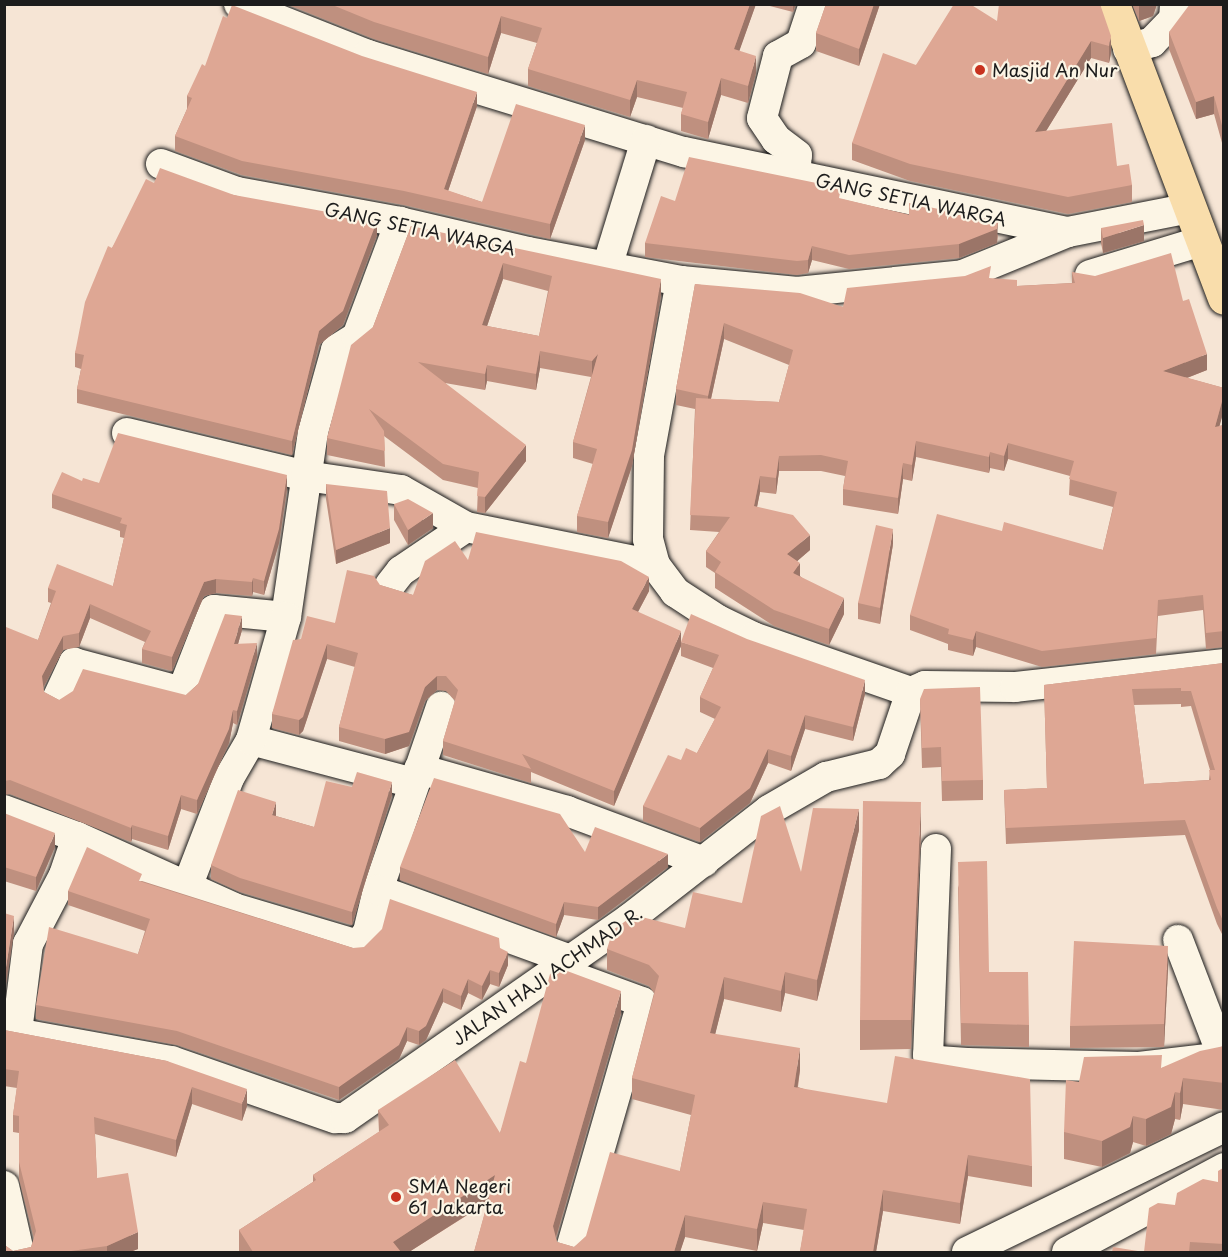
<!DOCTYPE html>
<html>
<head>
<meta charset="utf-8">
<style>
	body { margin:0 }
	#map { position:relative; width:1228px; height:1257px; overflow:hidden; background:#f6e5d5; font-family:"Playpen Sans",sans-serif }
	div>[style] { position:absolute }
	.roads { filter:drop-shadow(0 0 2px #1c1c1c) drop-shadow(0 0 2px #1c1c1c) }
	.minor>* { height:30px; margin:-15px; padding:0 15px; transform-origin:15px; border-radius:15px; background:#fcf5e5 }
	.major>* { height:33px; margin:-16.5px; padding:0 16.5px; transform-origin:16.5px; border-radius:16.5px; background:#f9ddab }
	.wall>* { inset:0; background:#bf907f }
	.shaded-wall>* { inset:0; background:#9b7568 }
	.building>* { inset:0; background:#dea794 }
	.dots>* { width:16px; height:16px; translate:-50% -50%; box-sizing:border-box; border:3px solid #fcf5e5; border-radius:50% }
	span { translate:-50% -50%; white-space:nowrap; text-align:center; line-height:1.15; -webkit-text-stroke:4.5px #fcf5e5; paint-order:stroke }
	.poi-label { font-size:18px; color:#1c1c1c }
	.left { translate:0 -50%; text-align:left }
	.street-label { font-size:18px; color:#1c1c1c }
	.frame { position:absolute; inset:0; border:6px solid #1c1c1c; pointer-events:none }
</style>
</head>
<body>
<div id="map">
	<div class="roads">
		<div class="minor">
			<div style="left:239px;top:4px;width:139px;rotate:21.6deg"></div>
			<div style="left:368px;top:55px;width:331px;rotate:17.1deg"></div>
			<div style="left:684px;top:152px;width:392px;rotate:11.8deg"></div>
			<div style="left:1128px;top:49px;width:25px;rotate:-16deg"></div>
			<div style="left:1152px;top:42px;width:32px;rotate:-46deg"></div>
			<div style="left:1174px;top:19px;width:15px;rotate:-86deg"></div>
			<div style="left:161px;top:164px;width:81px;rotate:20.2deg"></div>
			<div style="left:237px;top:192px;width:166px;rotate:10.4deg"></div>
			<div style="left:400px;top:222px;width:131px;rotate:13.2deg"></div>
			<div style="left:528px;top:252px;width:156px;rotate:10.7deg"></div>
			<div style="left:681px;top:281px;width:117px;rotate:5.4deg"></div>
			<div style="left:797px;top:292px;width:167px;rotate:-5.8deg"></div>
			<div style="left:963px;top:275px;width:113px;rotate:-22.3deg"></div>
			<div style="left:1068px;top:232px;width:124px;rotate:-11.1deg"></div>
			<div style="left:795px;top:176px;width:21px;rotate:-85deg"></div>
			<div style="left:797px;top:155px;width:26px;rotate:-143deg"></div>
			<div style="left:776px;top:139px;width:25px;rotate:-124deg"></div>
			<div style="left:762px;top:118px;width:64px;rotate:-75.5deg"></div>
			<div style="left:778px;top:56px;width:26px;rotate:-29deg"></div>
			<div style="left:801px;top:43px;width:41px;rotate:-71.6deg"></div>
			<div style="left:607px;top:267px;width:133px;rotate:-72.9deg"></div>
			<div style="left:1090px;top:275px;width:117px;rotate:-16.9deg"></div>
			<div style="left:681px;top:281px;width:178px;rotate:100.4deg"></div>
			<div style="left:649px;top:456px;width:83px;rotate:90.7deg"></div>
			<div style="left:648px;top:539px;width:27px;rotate:75deg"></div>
			<div style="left:655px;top:565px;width:34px;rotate:53deg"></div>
			<div style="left:675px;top:592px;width:51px;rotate:33.1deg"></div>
			<div style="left:718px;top:620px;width:39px;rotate:26deg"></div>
			<div style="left:753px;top:637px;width:167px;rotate:19.2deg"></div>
			<div style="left:127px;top:433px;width:184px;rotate:13.5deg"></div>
			<div style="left:306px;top:476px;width:96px;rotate:8.4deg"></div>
			<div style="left:401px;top:490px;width:75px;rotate:29.6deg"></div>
			<div style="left:390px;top:585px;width:18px;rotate:-52deg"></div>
			<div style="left:401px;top:571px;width:78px;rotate:-34.1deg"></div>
			<div style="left:466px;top:527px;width:193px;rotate:11.4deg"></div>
			<div style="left:58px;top:697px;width:38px;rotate:-65deg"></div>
			<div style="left:74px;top:663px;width:112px;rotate:15deg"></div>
			<div style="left:182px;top:692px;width:88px;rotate:-68.7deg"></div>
			<div style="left:214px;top:610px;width:72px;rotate:5.6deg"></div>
			<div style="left:286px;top:617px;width:187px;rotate:-81.7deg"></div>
			<div style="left:313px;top:432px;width:85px;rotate:-74.3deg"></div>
			<div style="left:336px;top:350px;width:25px;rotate:-32deg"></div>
			<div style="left:357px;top:337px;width:123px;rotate:-69.5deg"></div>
			<div style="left:251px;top:740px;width:169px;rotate:14.8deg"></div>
			<div style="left:419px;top:769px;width:154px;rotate:15.8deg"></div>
			<div style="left:567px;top:811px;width:146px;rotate:20.4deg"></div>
			<div style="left:4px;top:810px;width:78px;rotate:20.3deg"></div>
			<div style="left:77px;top:837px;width:172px;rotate:24.3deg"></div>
			<div style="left:234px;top:908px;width:129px;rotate:16.6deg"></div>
			<div style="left:358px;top:945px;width:16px;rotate:-52deg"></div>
			<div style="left:368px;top:932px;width:43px;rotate:-76.6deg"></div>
			<div style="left:378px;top:890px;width:194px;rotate:-71deg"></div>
			<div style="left:936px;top:849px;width:206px;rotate:92.2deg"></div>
			<div style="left:928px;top:1055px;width:12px;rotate:31deg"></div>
			<div style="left:938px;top:1061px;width:29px;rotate:4deg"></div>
			<div style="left:967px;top:1063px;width:172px;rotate:1.3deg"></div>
			<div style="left:1139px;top:1067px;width:86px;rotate:-6.7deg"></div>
			<div style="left:187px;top:887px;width:117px;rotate:-68.9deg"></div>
			<div style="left:229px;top:778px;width:44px;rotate:-59.9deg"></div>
			<div style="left:251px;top:740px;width:128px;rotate:-74.1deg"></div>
			<div style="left:378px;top:890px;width:204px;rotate:20deg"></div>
			<div style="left:1178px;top:940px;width:125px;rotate:69deg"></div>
			<div style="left:4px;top:1031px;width:170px;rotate:10.2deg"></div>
			<div style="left:171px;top:1061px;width:174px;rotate:19.2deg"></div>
			<div style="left:335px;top:1118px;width:10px"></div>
			<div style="left:345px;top:1118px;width:347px;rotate:-35deg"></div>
			<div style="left:629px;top:919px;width:177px;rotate:-37.9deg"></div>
			<div style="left:769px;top:810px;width:66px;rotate:-30.1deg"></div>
			<div style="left:826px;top:777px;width:55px;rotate:-13.8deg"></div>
			<div style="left:879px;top:764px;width:15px;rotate:-42deg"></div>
			<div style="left:890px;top:754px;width:65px;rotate:-71.3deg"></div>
			<div style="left:911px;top:692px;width:15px;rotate:-23deg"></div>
			<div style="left:925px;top:686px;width:90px;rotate:0.6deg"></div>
			<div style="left:1015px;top:687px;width:210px;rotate:-6.3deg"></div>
			<div style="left:17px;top:1032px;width:89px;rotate:-82.9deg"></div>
			<div style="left:28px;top:944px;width:78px;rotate:-62.4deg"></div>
			<div style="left:64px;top:875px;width:40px;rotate:-71.1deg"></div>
			<div style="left:4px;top:1186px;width:68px;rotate:77.2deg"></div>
			<div style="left:570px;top:1252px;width:260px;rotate:-73.9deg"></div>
			<div style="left:642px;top:1002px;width:64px;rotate:-159.9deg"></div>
			<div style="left:967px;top:1252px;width:286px;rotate:-25.9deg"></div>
			<div style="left:1067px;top:1252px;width:178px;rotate:-28.1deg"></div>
		</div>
		<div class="major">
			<div style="left:1113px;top:4px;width:314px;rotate:69.3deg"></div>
		</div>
	</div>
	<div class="wall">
		<div style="clip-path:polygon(286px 4px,756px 4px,739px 51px,756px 73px,748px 103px,721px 95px,708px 139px,681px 131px,681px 114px,683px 108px,637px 97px,630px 117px,528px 86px,528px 69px,537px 43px,501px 33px,488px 74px,374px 39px)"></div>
		<div style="clip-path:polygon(762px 4px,796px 4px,793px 12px)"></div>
		<div style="clip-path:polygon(826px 4px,880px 4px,859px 66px,816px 51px,816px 33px)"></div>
		<div style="clip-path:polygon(1100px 4px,1111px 53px,1109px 63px,1091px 58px,1046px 131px,1117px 166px,1132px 185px,1132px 202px,1068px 214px,910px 181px,852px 160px,852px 143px,916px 65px,997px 21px)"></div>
		<div style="clip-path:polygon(1132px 4px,1157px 4px,1153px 16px,1139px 21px)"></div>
		<div style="clip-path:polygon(1224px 4px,1224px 150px,1214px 114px,1196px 119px,1169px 49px,1169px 32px)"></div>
		<div style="clip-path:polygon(205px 66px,477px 106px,448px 191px,482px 202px,585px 140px,550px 239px,404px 205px,242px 175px,175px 151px,175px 136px,187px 109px,187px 96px)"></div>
		<div style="clip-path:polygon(154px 183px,234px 195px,377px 235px,343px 325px,319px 345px,292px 455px,77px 403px,77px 389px,81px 369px,75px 367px,75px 353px,112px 248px)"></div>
		<div style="clip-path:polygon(841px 199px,998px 235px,997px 243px,959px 258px,849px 269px,812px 260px,808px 273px,797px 275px,645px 257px,645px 243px,675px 201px)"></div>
		<div style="clip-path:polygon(evenodd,411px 226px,661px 295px,632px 466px,608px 538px,577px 532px,577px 516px,593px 464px,573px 458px,573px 442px,591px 377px,540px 368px,536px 390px,487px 381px,485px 390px,445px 383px,526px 461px,485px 513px,477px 512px,478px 488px,443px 480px,384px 436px,385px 467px,327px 455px,327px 438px,373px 327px,411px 226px,503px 279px,548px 291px,539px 336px,487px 326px,503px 279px)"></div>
		<div style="clip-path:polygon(1101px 228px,1144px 241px,1103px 253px,1101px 243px)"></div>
		<div style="clip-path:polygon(evenodd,1072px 272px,1183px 301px,1207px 370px,1187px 378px,1224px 388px,1224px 410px,1219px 426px,1224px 425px,1224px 647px,1206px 649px,1203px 610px,1158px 616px,1156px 654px,1042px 667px,976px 647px,973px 656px,948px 650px,948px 644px,910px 630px,910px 615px,1002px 531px,1103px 550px,1113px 507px,1069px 495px,1070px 476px,1008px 459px,1004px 471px,990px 468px,989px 473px,916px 457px,912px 481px,903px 479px,898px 514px,843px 505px,843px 489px,845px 476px,821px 471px,779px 471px,776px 494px,760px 492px,757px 507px,810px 550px,797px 561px,800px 576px,844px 614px,829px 645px,774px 626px,715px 588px,715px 573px,706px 567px,706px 551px,719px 532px,690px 530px,695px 409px,676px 405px,676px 389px,695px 284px,843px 307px,991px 279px,1017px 286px,1072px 283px,1072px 272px,724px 339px,789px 365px,779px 402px,711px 399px,724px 339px)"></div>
		<div style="clip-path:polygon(82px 481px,99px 483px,287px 489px,279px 543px,264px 595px,253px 592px,252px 596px,216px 593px,204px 596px,172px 671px,142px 663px,142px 649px,145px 642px,90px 618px,79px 647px,63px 650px,43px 688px,44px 692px,59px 700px,186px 695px,198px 684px,242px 630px,238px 644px,257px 657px,237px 725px,233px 723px,229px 743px,197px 814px,181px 809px,168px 850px,132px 839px,131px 842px,10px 794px,4px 795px,4px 630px,38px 640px,51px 603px,48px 602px,48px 588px,113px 586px,124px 538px,120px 537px,120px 531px,52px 508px,52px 494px)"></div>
		<div style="clip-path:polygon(326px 484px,390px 543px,336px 564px,326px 499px)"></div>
		<div style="clip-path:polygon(394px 504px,433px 528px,408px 545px,394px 520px)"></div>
		<div style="clip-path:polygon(893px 544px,880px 624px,858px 619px,858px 603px)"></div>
		<div style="clip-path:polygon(468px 560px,649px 591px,638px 612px,681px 646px,614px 806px,531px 772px,531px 783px,443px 755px,443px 741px,455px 701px,446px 691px,437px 690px,425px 701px,409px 746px,385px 754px,339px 741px,339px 727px,355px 667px,327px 659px,303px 731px,299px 735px,272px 728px,272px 714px,301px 639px,335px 623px,380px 585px,413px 595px)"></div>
		<div style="clip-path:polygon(681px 642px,865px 694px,853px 741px,805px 729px,791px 771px,768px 763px,750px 803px,700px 842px,643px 821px,643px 806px,681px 760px,697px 753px,715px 719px,700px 712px,700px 697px,713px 668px,681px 656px)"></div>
		<div style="clip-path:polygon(evenodd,1224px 663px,1224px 938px,1217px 924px,1185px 835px,1006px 844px,1004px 790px,1047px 788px,1044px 685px,1224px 663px,1181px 704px,1181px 707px,1191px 706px,1210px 770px,1209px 780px,1144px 784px,1134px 705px,1181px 704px)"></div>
		<div style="clip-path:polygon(920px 699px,983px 780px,983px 800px,942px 801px,941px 767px,922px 768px)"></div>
		<div style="clip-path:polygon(352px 787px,392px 795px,352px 925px,240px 892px,211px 879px,211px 865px,276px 815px,276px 816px,314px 827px)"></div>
		<div style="clip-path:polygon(4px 813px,55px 847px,36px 891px,4px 881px)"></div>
		<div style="clip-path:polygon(859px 830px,817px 1001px,785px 993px,781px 1012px,724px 999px,715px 1034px,800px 1070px,798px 1087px,1032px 1166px,1032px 1187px,968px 1176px,960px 1224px,883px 1211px,876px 1252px,800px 1252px,804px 1230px,763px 1223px,757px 1251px,685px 1237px,680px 1252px,474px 1252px,488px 1202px,409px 1252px,239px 1252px,239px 1230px,313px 1182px,313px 1175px,379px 1132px,378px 1110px,500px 1133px,526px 1063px,621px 1013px,556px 1238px,557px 1242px,574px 1247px,680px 1171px,691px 1115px,632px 1099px,632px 1078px,654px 993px,649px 986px,607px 970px,607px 949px,685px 928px,742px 903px,801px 872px)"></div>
		<div style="clip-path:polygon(921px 832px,911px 1049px,860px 1050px,860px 1020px)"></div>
		<div style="clip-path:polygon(585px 852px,668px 867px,598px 920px,564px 915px,556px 937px,400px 880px,400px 867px)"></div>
		<div style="clip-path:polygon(142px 881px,353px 948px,500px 948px,508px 965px,499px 987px,490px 984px,482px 1000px,468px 993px,461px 1010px,443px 1002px,426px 1040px,419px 1045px,407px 1041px,399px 1059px,339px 1100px,177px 1045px,36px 1019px,36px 1005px,138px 954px,145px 931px,68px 905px,68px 891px)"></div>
		<div style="clip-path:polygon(958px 885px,989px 972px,1029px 1025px,1029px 1047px,961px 1045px)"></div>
		<div style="clip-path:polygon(1168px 969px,1164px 1047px,1070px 1048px,1070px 1026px)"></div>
		<div style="clip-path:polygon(4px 1030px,167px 1061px,247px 1106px,242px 1121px,192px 1104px,176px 1157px,95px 1134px,97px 1178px,138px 1249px,130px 1252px,4px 1252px,6px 1246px,13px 1251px,31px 1247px,34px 1239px,19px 1179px,19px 1133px,13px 1132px,13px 1115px,17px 1088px,4px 1086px)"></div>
		<div style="clip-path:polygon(1224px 1046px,1224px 1110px,1183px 1104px,1180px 1120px,1175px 1119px,1171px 1134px,1146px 1146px,1133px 1142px,1130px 1153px,1102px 1167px,1064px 1159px,1064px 1132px,1079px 1082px,1162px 1068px)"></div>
		<div style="clip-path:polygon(1223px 1168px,1224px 1252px,1112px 1252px,1144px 1252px,1175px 1205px,1218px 1182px)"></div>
	</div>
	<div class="shaded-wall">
		<div style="clip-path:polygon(750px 4px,756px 4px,734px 66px,734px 49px)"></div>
		<div style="clip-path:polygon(793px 4px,796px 4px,793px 12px)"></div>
		<div style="clip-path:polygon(874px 4px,880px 4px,859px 66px,859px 49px)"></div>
		<div style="clip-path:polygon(1139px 4px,1157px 4px,1153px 16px,1139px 21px)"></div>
		<div style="clip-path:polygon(501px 16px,501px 33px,488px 74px,488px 57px)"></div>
		<div style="clip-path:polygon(1111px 36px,1111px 53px,1109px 63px,1109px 46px)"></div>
		<div style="clip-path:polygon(1091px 41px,1091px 58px,1035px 149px,1035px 132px)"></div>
		<div style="clip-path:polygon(756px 56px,756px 73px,748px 103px,748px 86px)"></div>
		<div style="clip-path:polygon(721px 78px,721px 95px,708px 139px,708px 122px)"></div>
		<div style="clip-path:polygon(637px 80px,637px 97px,630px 117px,630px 100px)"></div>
		<div style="clip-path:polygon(477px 92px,477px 106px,445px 200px,444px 189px)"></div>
		<div style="clip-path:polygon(1214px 96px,1214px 114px,1196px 119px,1196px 102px)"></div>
		<div style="clip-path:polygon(585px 125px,585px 140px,550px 239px,550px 224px)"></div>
		<div style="clip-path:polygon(377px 221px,377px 235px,343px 325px,319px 345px,292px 455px,292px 441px,319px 331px)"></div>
		<div style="clip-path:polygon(998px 221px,997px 243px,959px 258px,959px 244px)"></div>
		<div style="clip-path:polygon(1144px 225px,1144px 241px,1103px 253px,1103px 238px)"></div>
		<div style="clip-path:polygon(812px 246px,812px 260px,808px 273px,808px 260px)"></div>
		<div style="clip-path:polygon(503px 263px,503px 279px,482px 341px,482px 325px)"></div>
		<div style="clip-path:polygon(661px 279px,661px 295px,632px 466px,608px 538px,608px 522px)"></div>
		<div style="clip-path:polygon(724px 323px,724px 339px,708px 412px,708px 396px)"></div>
		<div style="clip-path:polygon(540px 351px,540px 368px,536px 390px,536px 374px)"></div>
		<div style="clip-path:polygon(598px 354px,592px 378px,592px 361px)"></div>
		<div style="clip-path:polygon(1207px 354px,1207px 370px,1163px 387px,1163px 371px)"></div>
		<div style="clip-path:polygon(487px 365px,487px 381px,485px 390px,485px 374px)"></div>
		<div style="clip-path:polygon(1224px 394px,1224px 410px,1215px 442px,1215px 427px)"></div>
		<div style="clip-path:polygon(916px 441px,916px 457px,912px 481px,912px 465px)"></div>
		<div style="clip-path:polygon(1008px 443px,1008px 459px,1004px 471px,1004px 456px)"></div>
		<div style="clip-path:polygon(526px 445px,526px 461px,485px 513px,485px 497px)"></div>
		<div style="clip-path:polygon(990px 452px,990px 468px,989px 473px,989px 457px)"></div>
		<div style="clip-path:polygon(779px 456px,779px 471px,776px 494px,776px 478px)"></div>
		<div style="clip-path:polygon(903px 463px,903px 479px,898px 514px,898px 498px)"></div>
		<div style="clip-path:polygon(287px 475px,287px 489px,279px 543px,264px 595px,264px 581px)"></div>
		<div style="clip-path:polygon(760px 476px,760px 492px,754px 522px,754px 506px)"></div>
		<div style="clip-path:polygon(433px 513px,433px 528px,408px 545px,408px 530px)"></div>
		<div style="clip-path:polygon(390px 528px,390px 543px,336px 564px,336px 550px)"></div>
		<div style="clip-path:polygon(893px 529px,893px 544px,880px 624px,880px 608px)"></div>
		<div style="clip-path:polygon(810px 535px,810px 550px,787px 570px,787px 554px)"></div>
		<div style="clip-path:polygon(800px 563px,800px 579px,793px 573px)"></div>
		<div style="clip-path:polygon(649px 577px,649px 591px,632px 623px,632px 609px)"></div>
		<div style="clip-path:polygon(253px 578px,253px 592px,252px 596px,252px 582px)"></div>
		<div style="clip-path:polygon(216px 579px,216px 593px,204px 596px,172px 671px,172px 657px,204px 582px)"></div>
		<div style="clip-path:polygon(844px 598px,844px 614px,829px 645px,829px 629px)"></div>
		<div style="clip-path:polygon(90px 604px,90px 618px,79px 647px,79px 633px)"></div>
		<div style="clip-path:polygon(242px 616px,242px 630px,234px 658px,234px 644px)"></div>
		<div style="clip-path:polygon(681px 631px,681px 646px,614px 806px,614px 791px)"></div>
		<div style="clip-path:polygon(976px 631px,976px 647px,973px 656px,973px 640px)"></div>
		<div style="clip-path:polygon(63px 636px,63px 650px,42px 690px,42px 676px)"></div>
		<div style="clip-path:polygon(257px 643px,257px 657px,237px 725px,237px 711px)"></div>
		<div style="clip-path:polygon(327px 644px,327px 659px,303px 731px,299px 735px,299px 720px)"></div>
		<div style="clip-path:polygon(437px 676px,437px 690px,425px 701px,409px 746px,385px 754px,385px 739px,425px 687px)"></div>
		<div style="clip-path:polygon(865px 680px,865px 694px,853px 741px,853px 727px)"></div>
		<div style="clip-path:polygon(233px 710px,233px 723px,229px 743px,197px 814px,197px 800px)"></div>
		<div style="clip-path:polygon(805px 715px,805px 729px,791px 771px,791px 756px)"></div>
		<div style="clip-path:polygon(768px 749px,768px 763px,750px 803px,700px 842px,700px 828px)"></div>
		<div style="clip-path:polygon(392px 782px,392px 795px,352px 925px,352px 912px)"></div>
		<div style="clip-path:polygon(181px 795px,181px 809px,168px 850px,168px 836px)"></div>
		<div style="clip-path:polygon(276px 802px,276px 815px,272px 829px,272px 815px)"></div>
		<div style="clip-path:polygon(921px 802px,921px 832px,911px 1049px,911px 1020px)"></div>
		<div style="clip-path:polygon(859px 809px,859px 830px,817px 1001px,817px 980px)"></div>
		<div style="clip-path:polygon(132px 825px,132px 839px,131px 842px,131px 828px)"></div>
		<div style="clip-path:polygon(55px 833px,55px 847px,36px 891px,36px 877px)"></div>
		<div style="clip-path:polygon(668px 854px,668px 867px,598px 920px,598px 907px)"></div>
		<div style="clip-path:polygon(564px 902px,564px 915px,556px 937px,556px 924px)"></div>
		<div style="clip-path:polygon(14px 916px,14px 933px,4px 997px,4px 980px)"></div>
		<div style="clip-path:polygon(1168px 946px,1168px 969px,1164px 1047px,1164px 1024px)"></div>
		<div style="clip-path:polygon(508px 952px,508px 965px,499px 987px,499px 973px)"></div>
		<div style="clip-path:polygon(490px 970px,490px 984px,482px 1000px,482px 986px)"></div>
		<div style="clip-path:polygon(785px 972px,785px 993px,781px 1012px,781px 991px)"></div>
		<div style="clip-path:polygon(724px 977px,724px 999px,710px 1055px,710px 1033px)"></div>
		<div style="clip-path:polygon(468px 979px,468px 993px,461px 1010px,461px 996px)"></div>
		<div style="clip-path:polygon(443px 988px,443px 1002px,426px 1040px,419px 1045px,419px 1031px)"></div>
		<div style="clip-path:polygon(621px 991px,621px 1013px,553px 1247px,553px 1226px)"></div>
		<div style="clip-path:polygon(407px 1027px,407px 1041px,399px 1059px,339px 1100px,339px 1087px)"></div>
		<div style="clip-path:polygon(800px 1048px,800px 1070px,794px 1108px,794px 1087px)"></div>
		<div style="clip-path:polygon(1183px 1078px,1183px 1104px,1180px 1120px,1180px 1093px)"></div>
		<div style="clip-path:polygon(192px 1087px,192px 1104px,176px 1157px,176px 1140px)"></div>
		<div style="clip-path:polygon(247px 1089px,247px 1106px,242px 1121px,242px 1104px)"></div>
		<div style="clip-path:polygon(1175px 1092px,1175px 1119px,1171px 1134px,1146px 1146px,1146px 1119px)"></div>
		<div style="clip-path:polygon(1133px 1116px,1133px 1142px,1130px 1153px,1102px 1167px,1102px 1141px)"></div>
		<div style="clip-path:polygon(968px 1155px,968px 1176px,960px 1224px,960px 1203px)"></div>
		<div style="clip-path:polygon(495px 1175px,495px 1197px,409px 1252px,393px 1252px,393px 1242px)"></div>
		<div style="clip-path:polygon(883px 1190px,883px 1211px,876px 1252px,873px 1252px)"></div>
		<div style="clip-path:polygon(763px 1202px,763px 1223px,757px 1251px,757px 1229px)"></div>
		<div style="clip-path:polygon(685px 1215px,685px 1237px,680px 1252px,674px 1252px)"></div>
		<div style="clip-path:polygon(138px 1232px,138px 1249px,130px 1252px,107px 1252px,107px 1246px)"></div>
	</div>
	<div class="building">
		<div style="clip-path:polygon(330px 4px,750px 4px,734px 49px,756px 56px,748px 86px,721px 78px,708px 122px,681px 114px,687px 92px,637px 80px,630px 100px,528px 69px,542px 28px,501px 16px,488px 57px,374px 22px)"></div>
		<div style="clip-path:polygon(826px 4px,874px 4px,859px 49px,816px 33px)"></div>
		<div style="clip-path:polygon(954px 4px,970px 4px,997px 21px,999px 4px,1100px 4px,1111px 36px,1109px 46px,1091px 41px,1035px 132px,1112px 123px,1117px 166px,1129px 164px,1132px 185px,1068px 197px,910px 164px,852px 143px,883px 53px,916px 65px)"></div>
		<div style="clip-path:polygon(1190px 4px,1224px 4px,1224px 133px,1214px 96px,1196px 102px,1169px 32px)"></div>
		<div style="clip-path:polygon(232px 5px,362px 56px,477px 92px,444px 189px,482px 202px,516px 104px,585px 125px,550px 224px,404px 191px,242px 161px,175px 136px,192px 98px,187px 96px,202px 64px,205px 66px,223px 16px,227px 18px)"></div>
		<div style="clip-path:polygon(689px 157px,841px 188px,839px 198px,909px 215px,909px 203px,998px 221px,997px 229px,959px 244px,849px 255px,812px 246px,808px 260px,797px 261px,645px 243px,661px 196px,675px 201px)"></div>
		<div style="clip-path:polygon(160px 168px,234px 195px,377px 221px,343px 311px,319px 331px,292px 441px,77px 389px,84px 355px,75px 353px,85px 302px,108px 246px,112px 248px,146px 179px,154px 183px)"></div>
		<div style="clip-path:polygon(1143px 220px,1144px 225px,1103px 238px,1101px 228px)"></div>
		<div style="clip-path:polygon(evenodd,411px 226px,661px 279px,632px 450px,608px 522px,577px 516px,597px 449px,573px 442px,598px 354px,592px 361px,540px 351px,536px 374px,487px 365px,485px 374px,418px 362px,526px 445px,485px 497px,477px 496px,479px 472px,443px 464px,369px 409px,384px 431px,385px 451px,327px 438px,351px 345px,373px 327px,411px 226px,503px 263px,552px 276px,539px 336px,482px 325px,503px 263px)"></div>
		<div style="clip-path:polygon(1171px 253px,1183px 301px,1189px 299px,1207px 354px,1163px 371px,1224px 388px,1224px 394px,1215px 427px,1224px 425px,1224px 631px,1206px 633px,1203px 595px,1158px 600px,1156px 638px,1042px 651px,976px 631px,973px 640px,948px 634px,949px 629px,910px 615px,937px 514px,1002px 531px,1004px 522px,1103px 550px,1117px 492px,1069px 479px,1074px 461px,1008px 443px,1004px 456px,990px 452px,989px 457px,916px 441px,912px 465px,903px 463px,898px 498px,843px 489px,848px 461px,821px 455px,779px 456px,776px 478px,760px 476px,754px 506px,793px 515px,810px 535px,787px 554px,800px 563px,793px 573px,844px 598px,829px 629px,774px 610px,715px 572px,721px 562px,706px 551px,730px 517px,690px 515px,696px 398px,779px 402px,793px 350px,724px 323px,708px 396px,676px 389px,695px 284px,800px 293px,843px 307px,847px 288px,965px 276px,991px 266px,989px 278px,1017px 280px,1017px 286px,1075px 283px,1072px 272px,1095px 276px)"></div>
		<div style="clip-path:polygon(118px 433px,287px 475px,279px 529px,264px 581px,253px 578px,252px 582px,216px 579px,204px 582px,172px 657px,142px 649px,151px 631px,90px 604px,79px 633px,63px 636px,42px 676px,44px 692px,59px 700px,73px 691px,83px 669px,186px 695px,198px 684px,225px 614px,242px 616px,234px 644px,257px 643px,237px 711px,233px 710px,229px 729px,197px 800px,181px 795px,168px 836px,132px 825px,131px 828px,10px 780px,4px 781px,4px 630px,6px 627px,38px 640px,56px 591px,48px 588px,57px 564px,113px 586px,127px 525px,120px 523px,122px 518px,52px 494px,62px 472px,82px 481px,83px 478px,99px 483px)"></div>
		<div style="clip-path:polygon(326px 484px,387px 491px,390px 528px,336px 550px)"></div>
		<div style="clip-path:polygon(408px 499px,433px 513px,408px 530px,394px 504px)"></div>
		<div style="clip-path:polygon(876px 525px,893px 529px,880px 608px,858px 603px)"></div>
		<div style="clip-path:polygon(476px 532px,621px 561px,649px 577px,632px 609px,681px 631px,614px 791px,522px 754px,531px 769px,443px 741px,458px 690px,446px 676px,437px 676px,425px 687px,409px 732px,385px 739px,339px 727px,358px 653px,327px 644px,303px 717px,299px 720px,272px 714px,293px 640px,301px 639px,307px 616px,335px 623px,347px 570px,374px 576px,380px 585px,413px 595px,425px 561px,455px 541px,468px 560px)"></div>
		<div style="clip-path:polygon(691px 614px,747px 639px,865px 680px,853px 727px,805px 715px,791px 756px,768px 749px,750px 788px,700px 828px,643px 806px,668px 755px,681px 760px,686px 748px,697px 753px,721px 707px,700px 697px,719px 655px,681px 642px)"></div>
		<div style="clip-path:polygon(evenodd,1224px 663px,1224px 923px,1217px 908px,1185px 820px,1006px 828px,1004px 790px,1047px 788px,1044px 685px,1224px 663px,1181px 688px,1181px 691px,1191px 691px,1215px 770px,1209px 770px,1211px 780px,1144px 784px,1132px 689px,1181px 688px)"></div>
		<div style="clip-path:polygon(980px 687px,983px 780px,942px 781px,941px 747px,922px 748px,920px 699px,924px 689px)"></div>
		<div style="clip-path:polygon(357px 772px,392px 782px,352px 912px,240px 878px,211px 865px,238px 790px,276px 802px,272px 815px,314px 827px,326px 781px,352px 787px)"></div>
		<div style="clip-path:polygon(434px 778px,560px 814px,585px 852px,595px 827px,668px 854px,598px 907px,564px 902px,556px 924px,400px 867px)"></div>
		<div style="clip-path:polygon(863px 801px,921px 802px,911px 1020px,860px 1020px)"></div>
		<div style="clip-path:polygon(780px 806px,801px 872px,813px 808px,859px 809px,817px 980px,785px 972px,781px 991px,724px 977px,710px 1033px,800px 1048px,794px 1087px,887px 1103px,895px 1056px,1030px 1079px,1032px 1166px,968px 1155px,960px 1203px,883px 1190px,873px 1252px,806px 1252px,800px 1251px,807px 1209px,763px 1202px,757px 1229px,685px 1215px,674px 1252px,474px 1252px,495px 1175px,393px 1242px,401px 1252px,253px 1252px,239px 1230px,316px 1180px,313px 1175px,389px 1125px,378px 1110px,455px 1060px,500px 1133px,520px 1061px,526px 1063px,550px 974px,559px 968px,621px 991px,553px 1226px,557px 1242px,574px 1247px,586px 1236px,610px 1152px,680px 1171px,695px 1095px,632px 1078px,659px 976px,649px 965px,607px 949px,613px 930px,634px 915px,685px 928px,693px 892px,742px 903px,761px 816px)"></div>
		<div style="clip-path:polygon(4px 813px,55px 833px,36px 877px,4px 867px)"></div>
		<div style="clip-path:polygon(87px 847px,142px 874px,139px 881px,353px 948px,364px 947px,382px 929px,390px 899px,499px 938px,500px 948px,508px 952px,499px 973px,490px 970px,482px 986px,468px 979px,461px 996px,443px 988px,426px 1026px,419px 1031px,407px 1027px,399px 1045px,339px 1087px,177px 1031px,36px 1005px,49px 927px,138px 954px,150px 919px,68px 891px)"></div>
		<div style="clip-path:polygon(987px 861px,989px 972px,1028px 972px,1029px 1025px,961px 1023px,958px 862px)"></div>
		<div style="clip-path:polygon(4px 913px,14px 916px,4px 980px)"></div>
		<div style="clip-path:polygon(1074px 941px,1168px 946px,1164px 1024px,1070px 1026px)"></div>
		<div style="clip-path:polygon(4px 1030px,167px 1061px,247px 1089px,242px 1104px,192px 1087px,176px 1140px,94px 1117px,97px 1178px,128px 1173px,138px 1232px,107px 1246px,64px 1252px,4px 1252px,4px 1242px,6px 1246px,13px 1251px,31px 1247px,36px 1231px,19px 1162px,19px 1116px,13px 1115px,19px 1071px,4px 1069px)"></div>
		<div style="clip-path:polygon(1224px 1046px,1224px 1083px,1183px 1078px,1180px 1093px,1175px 1092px,1171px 1107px,1146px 1119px,1133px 1116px,1130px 1127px,1102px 1141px,1064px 1132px,1066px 1080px,1079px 1082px,1084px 1057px,1162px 1055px,1161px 1068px,1200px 1051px)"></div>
		<div style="clip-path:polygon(1223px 1168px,1224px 1244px,1190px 1242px,1189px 1252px,1112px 1252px,1113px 1247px,1144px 1252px,1149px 1208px,1158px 1203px,1175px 1205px,1177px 1193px,1203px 1179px,1218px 1182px,1218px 1171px)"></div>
	</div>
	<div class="dots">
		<div style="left:980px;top:70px;background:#c8321e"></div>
		<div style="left:396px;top:1197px;background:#c8321e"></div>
	</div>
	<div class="poi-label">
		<span class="left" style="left:992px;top:70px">Masjid An Nur</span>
		<span class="left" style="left:408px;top:1197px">SMA Negeri<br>61 Jakarta</span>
	</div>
	<div class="street-label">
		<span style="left:911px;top:200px;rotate:12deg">GANG SETIA WARGA</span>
		<span style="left:420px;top:229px;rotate:12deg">GANG SETIA WARGA</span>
		<span style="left:547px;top:976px;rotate:-35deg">JALAN HAJI ACHMAD R.</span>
	</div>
	<div class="frame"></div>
</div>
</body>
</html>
